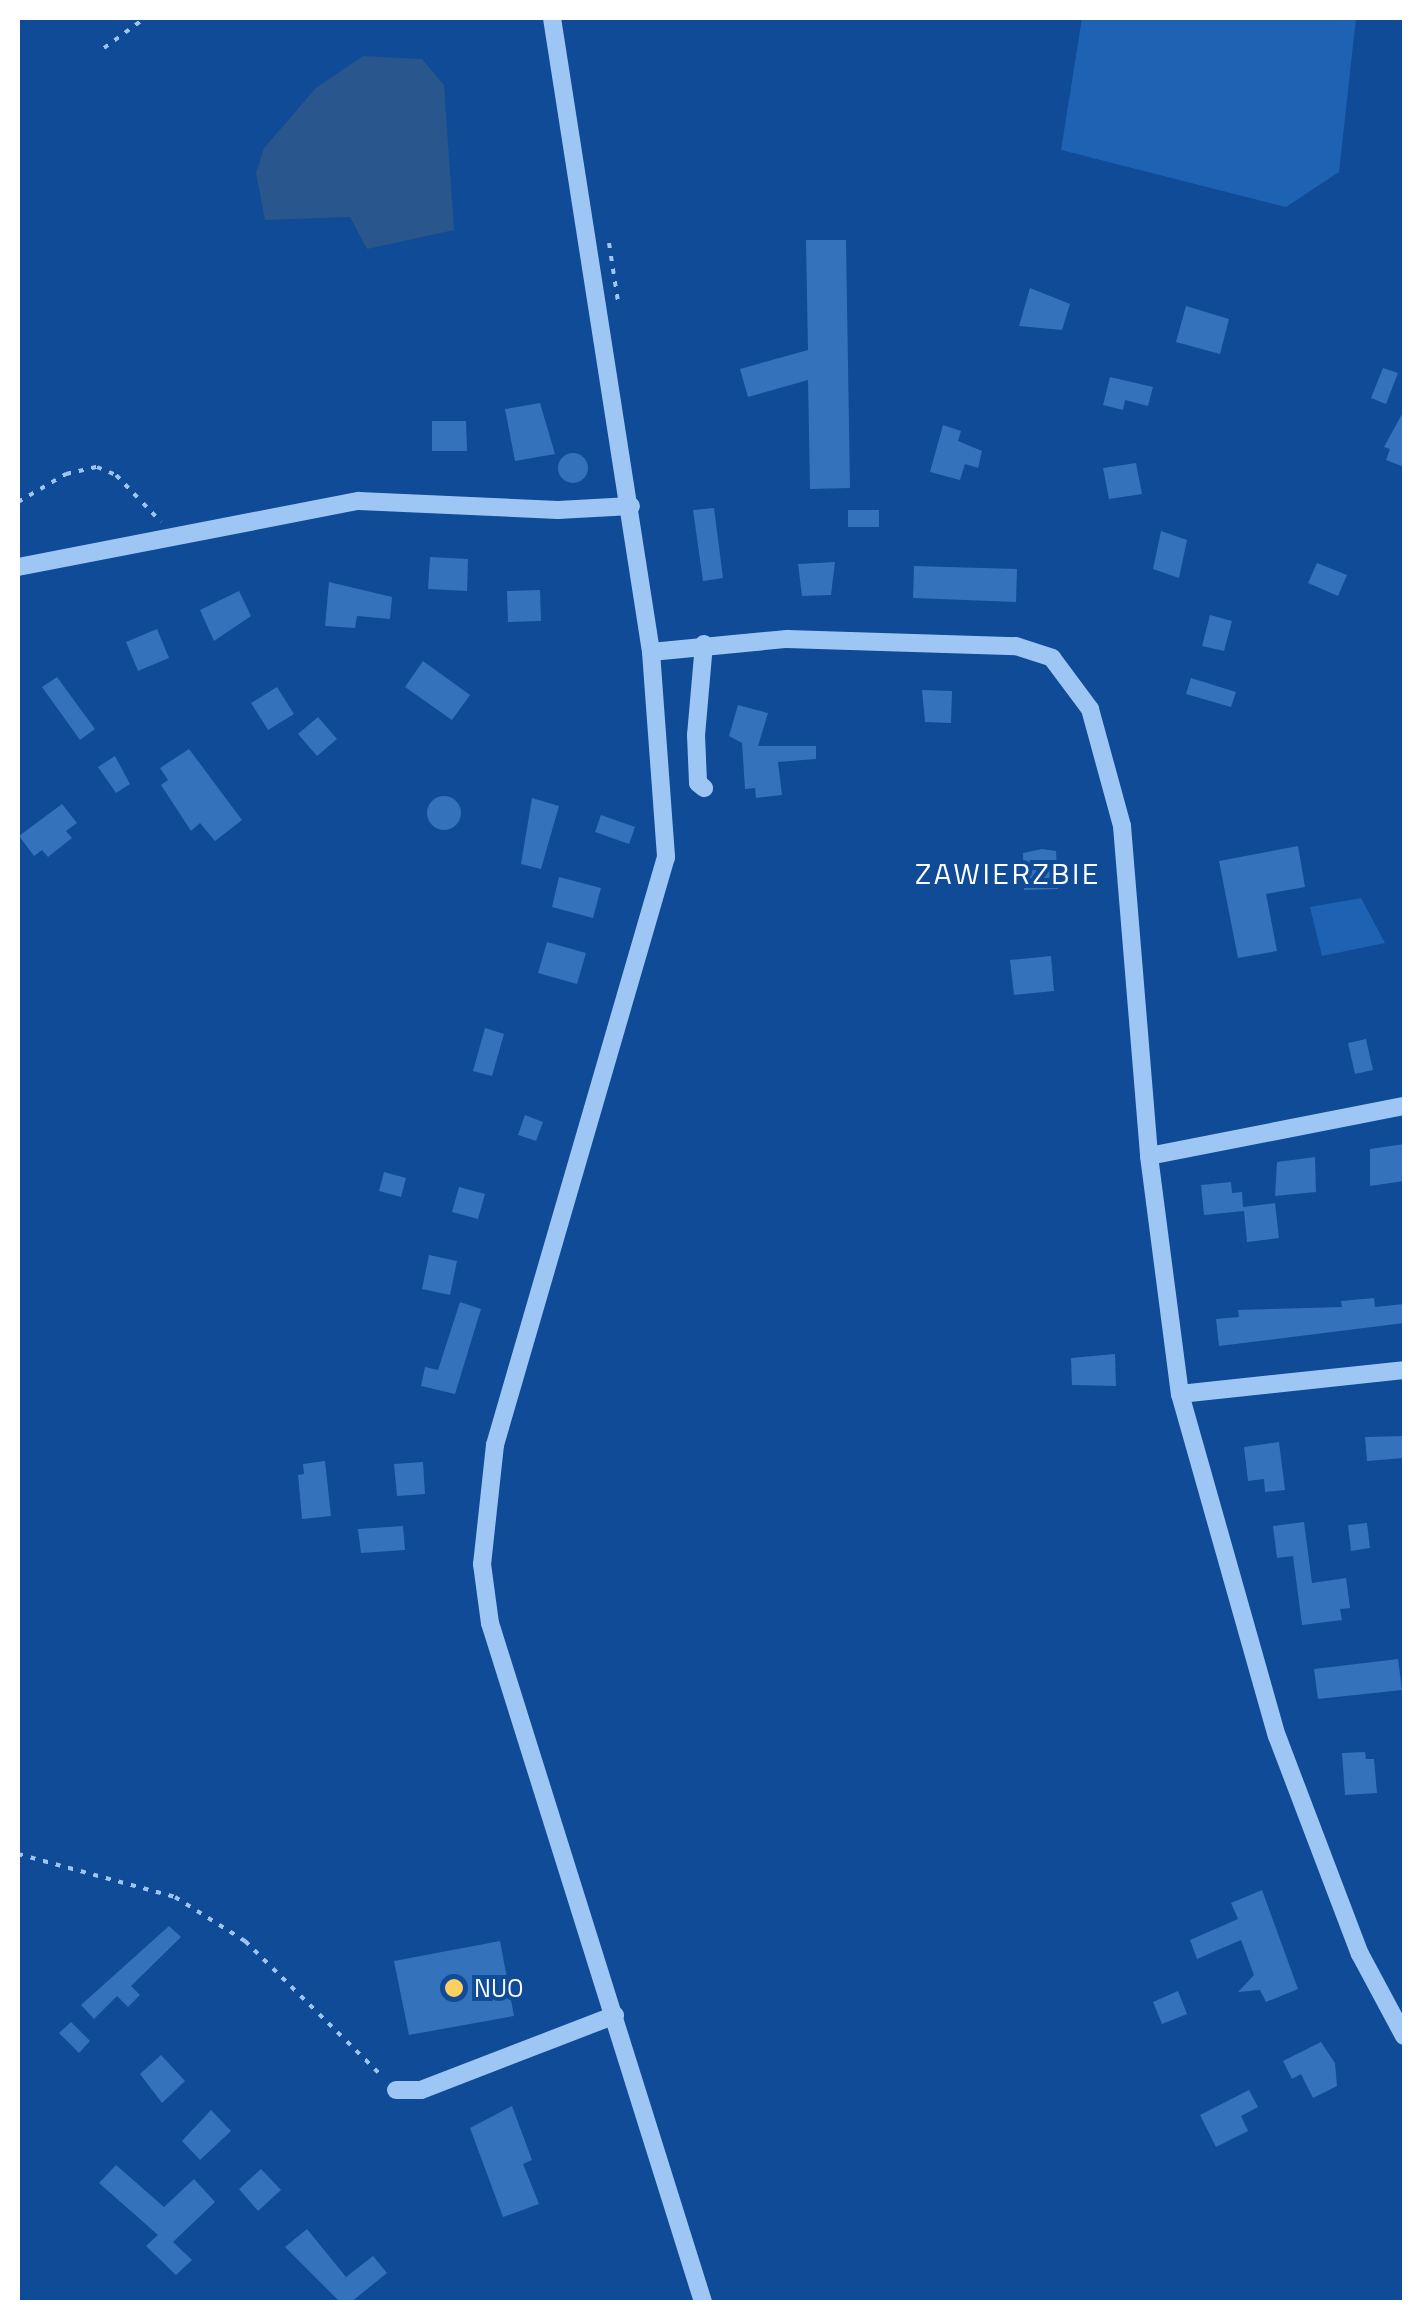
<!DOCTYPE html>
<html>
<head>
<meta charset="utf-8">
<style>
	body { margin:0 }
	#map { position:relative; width:1422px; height:2320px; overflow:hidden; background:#0f4b96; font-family:"Titillium Web",sans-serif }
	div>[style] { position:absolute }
	.green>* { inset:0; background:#1e63b3 }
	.water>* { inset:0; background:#29568d }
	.building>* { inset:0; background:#3472bc }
	.round { border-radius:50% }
	.path>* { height:4px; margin-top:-2px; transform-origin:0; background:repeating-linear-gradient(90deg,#9ec6f4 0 5px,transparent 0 13px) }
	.minor>* { height:18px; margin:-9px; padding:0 9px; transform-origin:9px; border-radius:9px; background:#9ec6f4 }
	.dots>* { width:28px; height:28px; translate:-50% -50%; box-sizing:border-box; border:5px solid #0f4b96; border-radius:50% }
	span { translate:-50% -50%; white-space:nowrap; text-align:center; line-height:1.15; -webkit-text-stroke:8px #0f4b96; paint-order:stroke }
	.poi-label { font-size:25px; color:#fff }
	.left { translate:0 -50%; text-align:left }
	.quarter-label { font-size:30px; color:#fff; letter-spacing:2.5px }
	.frame { position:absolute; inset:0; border:20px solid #fff; pointer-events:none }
</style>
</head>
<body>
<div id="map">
	<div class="green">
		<div style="clip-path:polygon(1082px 18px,1356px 18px,1339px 172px,1286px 207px,1061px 150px)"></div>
		<div style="clip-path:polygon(1361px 898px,1385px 943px,1322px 956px,1310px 907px)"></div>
	</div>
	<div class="water">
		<div style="clip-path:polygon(363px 56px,422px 59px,444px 85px,454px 230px,367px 249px,350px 217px,265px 220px,256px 173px,264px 148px,316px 88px)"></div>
	</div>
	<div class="building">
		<div style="clip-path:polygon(806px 240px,846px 240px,850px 488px,810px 489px,808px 380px,748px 397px,740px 369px,808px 350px)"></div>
		<div style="clip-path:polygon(1030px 288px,1070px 304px,1062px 330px,1019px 326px)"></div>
		<div style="clip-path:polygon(1186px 306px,1229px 319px,1220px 354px,1176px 342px)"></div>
		<div style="clip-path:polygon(1383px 368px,1398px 373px,1386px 404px,1371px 398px)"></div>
		<div style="clip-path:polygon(1110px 377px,1153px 387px,1148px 406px,1125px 400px,1123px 410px,1103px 405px)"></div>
		<div style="clip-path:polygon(540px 403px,555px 454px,515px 461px,505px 409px)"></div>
		<div style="clip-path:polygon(1402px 414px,1404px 415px,1404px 467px,1386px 460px,1390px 449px,1384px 447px)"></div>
		<div style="clip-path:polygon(432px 421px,466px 421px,467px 451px,432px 451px)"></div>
		<div style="clip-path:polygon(943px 425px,961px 431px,958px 441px,982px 451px,978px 468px,965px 464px,960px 480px,930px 472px)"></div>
		<div class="round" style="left:558px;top:453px;width:30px;height:30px"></div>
		<div style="clip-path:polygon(1136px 463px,1142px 494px,1109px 499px,1103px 468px)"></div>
		<div style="clip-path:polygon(714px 508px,723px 578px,703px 581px,693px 510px)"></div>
		<div style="clip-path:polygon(848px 510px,879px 510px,879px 527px,848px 527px)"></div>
		<div style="clip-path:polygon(1161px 531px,1187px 540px,1179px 578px,1153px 569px)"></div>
		<div style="clip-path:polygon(430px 557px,468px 559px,467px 591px,428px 589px)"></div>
		<div style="clip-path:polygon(835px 562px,831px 595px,802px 596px,798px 564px)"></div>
		<div style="clip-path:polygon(1317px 563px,1347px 575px,1338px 596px,1308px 583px)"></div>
		<div style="clip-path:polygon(914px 566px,1017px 569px,1016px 602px,913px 598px)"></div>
		<div style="clip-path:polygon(329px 582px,392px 597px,390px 619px,357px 616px,355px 628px,325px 626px)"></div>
		<div style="clip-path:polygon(540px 590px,541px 621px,508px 622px,507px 591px)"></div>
		<div style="clip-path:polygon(239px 591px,251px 616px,214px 641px,200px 610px)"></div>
		<div style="clip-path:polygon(1210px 615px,1232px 621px,1224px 651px,1202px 646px)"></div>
		<div style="clip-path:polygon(157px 629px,169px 658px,138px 671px,126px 642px)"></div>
		<div style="clip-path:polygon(423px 661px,470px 695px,452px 720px,405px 687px)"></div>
		<div style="clip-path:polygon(57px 677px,95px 729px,80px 740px,42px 687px)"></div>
		<div style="clip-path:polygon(1191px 678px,1236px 692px,1231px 707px,1186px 694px)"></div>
		<div style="clip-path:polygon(277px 687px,294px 714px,268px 730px,251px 703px)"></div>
		<div style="clip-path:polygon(922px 690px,952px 691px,951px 723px,925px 722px)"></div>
		<div style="clip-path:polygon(738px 705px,768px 713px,758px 746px,816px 746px,816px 759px,778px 762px,782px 795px,756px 798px,755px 788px,745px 789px,742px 743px,729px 736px)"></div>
		<div style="clip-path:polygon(318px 717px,337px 739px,317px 756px,298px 734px)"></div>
		<div style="clip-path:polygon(189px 749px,242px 820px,215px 841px,200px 823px,191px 831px,161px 785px,168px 780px,160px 768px)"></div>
		<div style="clip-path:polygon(115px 756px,130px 784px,116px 793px,98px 767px)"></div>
		<div class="round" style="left:427px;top:796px;width:34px;height:34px"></div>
		<div style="clip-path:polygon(532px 798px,559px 806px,541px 869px,521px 864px)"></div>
		<div style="clip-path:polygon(62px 804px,77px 823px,66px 831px,72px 838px,48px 857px,42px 850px,34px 856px,19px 836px)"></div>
		<div style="clip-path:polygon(601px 815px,635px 827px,629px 844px,595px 832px)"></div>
		<div style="clip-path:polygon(1298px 846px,1305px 887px,1266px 894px,1277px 951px,1238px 958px,1219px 861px)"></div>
		<div style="clip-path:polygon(1042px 849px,1056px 851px,1058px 889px,1024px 890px,1023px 853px)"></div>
		<div style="clip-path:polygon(559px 877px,601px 888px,593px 918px,552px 907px)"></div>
		<div style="clip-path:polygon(547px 942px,586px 953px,577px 984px,538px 973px)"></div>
		<div style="clip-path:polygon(1051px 956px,1054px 991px,1014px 995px,1010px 960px)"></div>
		<div style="clip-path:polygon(485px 1028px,504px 1034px,492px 1076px,473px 1071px)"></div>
		<div style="clip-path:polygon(1366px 1039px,1373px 1070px,1355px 1074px,1348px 1043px)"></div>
		<div style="clip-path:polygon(525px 1115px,543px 1122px,536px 1141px,518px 1135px)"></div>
		<div style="clip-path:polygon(1404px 1144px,1404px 1181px,1370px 1186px,1370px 1149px)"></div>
		<div style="clip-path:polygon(1315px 1157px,1316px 1192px,1275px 1196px,1277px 1162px)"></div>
		<div style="clip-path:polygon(384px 1172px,406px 1178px,401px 1197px,379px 1191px)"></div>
		<div style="clip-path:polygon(1231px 1182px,1232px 1193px,1242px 1192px,1243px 1207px,1275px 1203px,1279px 1238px,1247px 1242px,1244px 1211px,1204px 1215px,1201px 1185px)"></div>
		<div style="clip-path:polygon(459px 1187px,485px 1194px,478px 1219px,452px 1212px)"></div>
		<div style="clip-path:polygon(429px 1255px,457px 1261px,450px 1295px,422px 1289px)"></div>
		<div style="clip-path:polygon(1374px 1298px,1375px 1307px,1404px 1304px,1404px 1323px,1219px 1346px,1216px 1319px,1239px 1317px,1238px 1310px,1342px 1307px,1341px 1301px)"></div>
		<div style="clip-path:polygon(460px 1302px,481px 1309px,455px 1394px,421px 1386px,425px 1367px,438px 1370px)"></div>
		<div style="clip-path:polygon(1115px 1354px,1116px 1386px,1072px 1385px,1071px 1358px)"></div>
		<div style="clip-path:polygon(1404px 1436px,1404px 1458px,1367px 1461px,1365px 1437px)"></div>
		<div style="clip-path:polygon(1279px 1442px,1285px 1490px,1265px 1492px,1264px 1479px,1248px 1481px,1244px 1447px)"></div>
		<div style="clip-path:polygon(325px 1461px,331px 1516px,302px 1519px,298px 1475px,304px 1474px,303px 1464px)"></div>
		<div style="clip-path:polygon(423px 1462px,425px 1494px,397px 1496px,394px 1464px)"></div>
		<div style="clip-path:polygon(1304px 1522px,1312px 1583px,1346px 1578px,1350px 1608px,1340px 1609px,1342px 1620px,1302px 1625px,1293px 1556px,1277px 1558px,1273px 1526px)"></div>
		<div style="clip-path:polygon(1367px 1523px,1370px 1548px,1351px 1551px,1348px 1525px)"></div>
		<div style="clip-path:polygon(403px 1526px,405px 1550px,361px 1553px,358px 1529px)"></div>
		<div style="clip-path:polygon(1398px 1659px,1402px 1690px,1318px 1699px,1314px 1669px)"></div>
		<div style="clip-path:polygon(1365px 1752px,1366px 1759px,1374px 1759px,1377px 1793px,1345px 1795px,1342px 1753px)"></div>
		<div style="clip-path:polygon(1262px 1890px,1298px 1989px,1266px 2002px,1260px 1990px,1238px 1992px,1254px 1975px,1241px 1940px,1197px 1959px,1190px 1940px,1238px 1919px,1231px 1903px)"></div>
		<div style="clip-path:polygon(169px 1926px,181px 1937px,131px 1986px,140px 1995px,128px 2007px,117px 1996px,94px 2019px,81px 2005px)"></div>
		<div style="clip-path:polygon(500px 1941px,514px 2016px,409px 2035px,394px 1961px)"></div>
		<div style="clip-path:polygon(1178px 1991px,1187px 2014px,1162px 2024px,1153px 2002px)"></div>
		<div style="clip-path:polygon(71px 2022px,90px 2041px,79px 2053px,59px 2033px)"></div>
		<div style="clip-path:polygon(1321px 2042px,1335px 2063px,1337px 2086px,1313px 2098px,1301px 2074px,1292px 2079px,1283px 2061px)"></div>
		<div style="clip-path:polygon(161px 2055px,185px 2081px,162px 2103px,140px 2074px)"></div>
		<div style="clip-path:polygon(1249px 2090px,1258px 2107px,1241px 2116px,1248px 2131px,1216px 2147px,1200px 2115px)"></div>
		<div style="clip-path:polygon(512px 2106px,532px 2160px,523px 2164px,539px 2204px,503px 2217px,470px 2128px)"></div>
		<div style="clip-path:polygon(211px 2110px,231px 2131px,200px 2160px,182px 2141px)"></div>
		<div style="clip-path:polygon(116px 2165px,164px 2207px,194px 2179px,215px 2202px,173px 2242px,192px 2260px,176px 2275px,146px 2246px,158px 2235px,99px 2183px)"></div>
		<div style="clip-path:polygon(261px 2169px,281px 2190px,258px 2211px,239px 2189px)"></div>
		<div style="clip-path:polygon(307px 2229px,346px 2277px,373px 2256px,387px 2273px,351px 2302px,340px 2302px,285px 2247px)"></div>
	</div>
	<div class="path">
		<div style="left:104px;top:48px;width:51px;rotate:-36.2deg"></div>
		<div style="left:609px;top:243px;width:60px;rotate:81.3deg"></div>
		<div style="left:18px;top:502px;width:56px;rotate:-30.3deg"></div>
		<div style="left:66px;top:474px;width:32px;rotate:-13deg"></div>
		<div style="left:97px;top:467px;width:21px;rotate:23deg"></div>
		<div style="left:116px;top:475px;width:65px;rotate:46.2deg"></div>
		<div style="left:18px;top:1854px;width:163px;rotate:15.3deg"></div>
		<div style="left:175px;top:1897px;width:83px;rotate:32.2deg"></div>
		<div style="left:245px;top:1941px;width:192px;rotate:44.6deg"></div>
	</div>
	<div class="minor">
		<div style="left:552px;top:18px;width:642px;rotate:81.12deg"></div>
		<div style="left:651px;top:652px;width:206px;rotate:85.8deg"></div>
		<div style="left:666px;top:857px;width:612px;rotate:106.22deg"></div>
		<div style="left:495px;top:1445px;width:120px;rotate:96.2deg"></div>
		<div style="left:482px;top:1564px;width:60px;rotate:82.3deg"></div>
		<div style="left:490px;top:1623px;width:712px;rotate:72.58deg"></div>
		<div style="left:18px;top:567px;width:347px;rotate:-11deg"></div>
		<div style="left:359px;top:501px;width:199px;rotate:2.6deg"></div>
		<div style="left:558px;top:510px;width:73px;rotate:-3.1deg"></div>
		<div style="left:704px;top:644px;width:91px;rotate:95deg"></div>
		<div style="left:696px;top:735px;width:48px;rotate:87.6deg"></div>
		<div style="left:698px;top:783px;width:8px;rotate:40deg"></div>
		<div style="left:651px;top:652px;width:137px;rotate:-5.5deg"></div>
		<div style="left:787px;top:639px;width:229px;rotate:1.8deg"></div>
		<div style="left:1016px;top:646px;width:38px;rotate:18deg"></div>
		<div style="left:1052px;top:658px;width:64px;rotate:53.3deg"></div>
		<div style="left:1090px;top:709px;width:121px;rotate:74.7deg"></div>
		<div style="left:1122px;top:826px;width:331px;rotate:85.3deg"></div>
		<div style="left:1149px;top:1156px;width:240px;rotate:82.6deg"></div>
		<div style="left:1180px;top:1394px;width:355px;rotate:74.2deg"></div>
		<div style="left:1277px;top:1736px;width:233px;rotate:69.2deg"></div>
		<div style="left:1360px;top:1954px;width:93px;rotate:61.8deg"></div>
		<div style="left:1149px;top:1156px;width:260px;rotate:-11.1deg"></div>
		<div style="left:1180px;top:1394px;width:225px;rotate:-6.1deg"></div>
		<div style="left:396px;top:2090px;width:25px"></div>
		<div style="left:421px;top:2090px;width:208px;rotate:-21.1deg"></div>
	</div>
	<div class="dots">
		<div style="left:454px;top:1988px;background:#ffd061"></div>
	</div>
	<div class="poi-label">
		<span class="left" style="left:474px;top:1988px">NUO</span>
	</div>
	<div class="quarter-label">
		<span style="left:1008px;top:873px">ZAWIERZBIE</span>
	</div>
	<div class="frame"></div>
</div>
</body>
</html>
